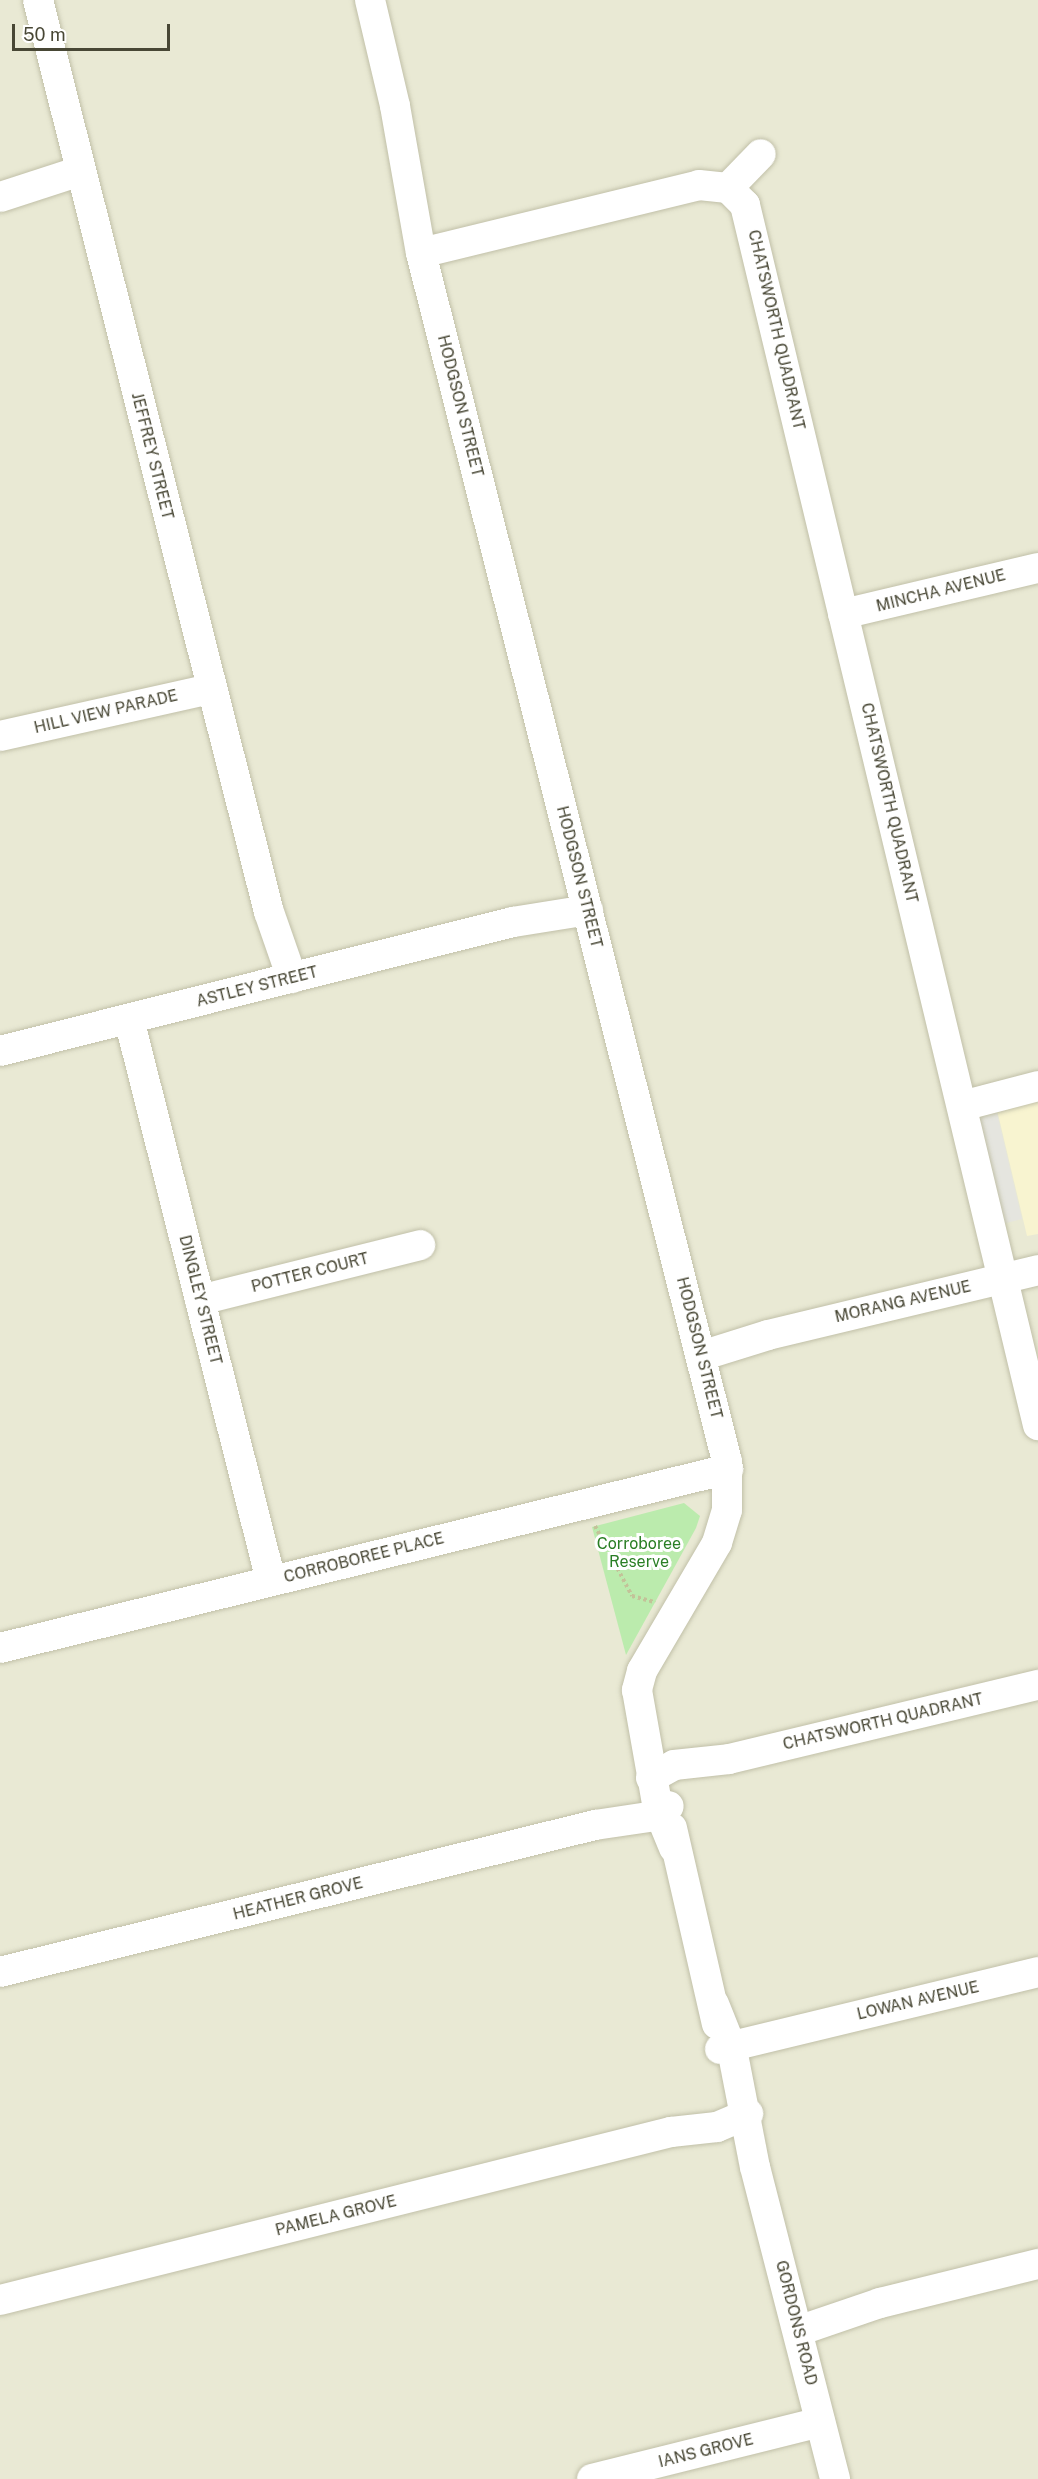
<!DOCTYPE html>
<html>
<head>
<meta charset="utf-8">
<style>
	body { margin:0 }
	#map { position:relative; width:1038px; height:2479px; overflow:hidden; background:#f4f4e7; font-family:"Public Sans",sans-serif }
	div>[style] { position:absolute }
	.residential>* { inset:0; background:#e9e9d4 }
	.commercial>* { inset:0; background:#f8f4d0 }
	.green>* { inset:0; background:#bbebad }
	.parking>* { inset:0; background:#e5e5df }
	.path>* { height:4px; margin-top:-2px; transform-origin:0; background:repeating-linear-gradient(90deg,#c3c299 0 3px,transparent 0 6px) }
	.roads { filter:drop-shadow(0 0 2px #c1c0a8) drop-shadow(0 0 2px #c1c0a8) }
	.minor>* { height:30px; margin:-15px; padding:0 15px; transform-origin:15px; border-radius:15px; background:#fff }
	span { translate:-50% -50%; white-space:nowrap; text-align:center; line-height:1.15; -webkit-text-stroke:6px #fff; paint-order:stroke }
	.street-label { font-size:16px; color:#484735 }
	.park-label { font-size:16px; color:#297e24 }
	.scale { position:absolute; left:12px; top:24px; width:158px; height:27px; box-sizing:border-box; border:3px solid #484735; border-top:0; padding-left:8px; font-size:18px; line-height:21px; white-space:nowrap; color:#484735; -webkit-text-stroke:4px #fff; paint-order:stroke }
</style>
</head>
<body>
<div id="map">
	<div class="residential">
		<div style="clip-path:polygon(0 0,1038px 0,1038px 2479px,0 2479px)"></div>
	</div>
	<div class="commercial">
		<div style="clip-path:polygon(1038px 1082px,1038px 1234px,1027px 1236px,993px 1093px)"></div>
	</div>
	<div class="green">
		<div style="clip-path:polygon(684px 1503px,700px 1516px,696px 1528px,626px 1655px,592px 1527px)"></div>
	</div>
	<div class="parking">
		<div style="clip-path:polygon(997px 1113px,1022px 1219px,1002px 1224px,976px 1118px)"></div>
	</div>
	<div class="path">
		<div style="left:595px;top:1526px;width:79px;rotate:62.1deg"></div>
		<div style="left:632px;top:1596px;width:24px;rotate:15deg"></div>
	</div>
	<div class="roads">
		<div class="minor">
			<div style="left:38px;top:0;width:941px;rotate:75.79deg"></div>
			<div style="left:269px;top:912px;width:70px;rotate:70.8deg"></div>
			<div style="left:370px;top:0;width:109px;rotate:76.7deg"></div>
			<div style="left:395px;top:106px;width:149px;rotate:80deg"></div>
			<div style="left:421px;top:253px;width:1246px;rotate:75.79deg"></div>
			<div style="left:727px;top:1461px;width:49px;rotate:90deg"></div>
			<div style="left:727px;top:1510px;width:34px;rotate:107deg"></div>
			<div style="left:717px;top:1543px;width:148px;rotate:120.4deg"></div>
			<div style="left:642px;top:1671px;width:20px;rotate:105deg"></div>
			<div style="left:637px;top:1690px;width:121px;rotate:80deg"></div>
			<div style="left:658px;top:1809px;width:42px;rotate:67.7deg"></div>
			<div style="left:728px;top:188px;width:47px;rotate:-45.9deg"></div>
			<div style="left:0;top:197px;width:84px;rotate:-18deg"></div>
			<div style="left:421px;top:253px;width:286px;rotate:-13.7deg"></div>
			<div style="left:699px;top:185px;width:29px;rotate:6deg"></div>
			<div style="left:728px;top:188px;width:24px;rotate:45deg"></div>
			<div style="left:745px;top:205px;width:1255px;rotate:76.5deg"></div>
			<div style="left:843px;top:614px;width:200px;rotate:-13.3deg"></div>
			<div style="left:0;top:736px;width:216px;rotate:-12.6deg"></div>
			<div style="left:129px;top:1019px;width:580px;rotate:75.82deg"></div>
			<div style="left:0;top:1051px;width:529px;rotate:-14.12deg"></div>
			<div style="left:513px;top:922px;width:76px;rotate:-9.1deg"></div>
			<div style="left:962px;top:1106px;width:79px;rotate:-14.7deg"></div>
			<div style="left:200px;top:1300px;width:227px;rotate:-14deg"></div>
			<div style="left:701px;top:1356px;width:70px;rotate:-17.4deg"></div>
			<div style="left:768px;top:1335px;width:278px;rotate:-13.5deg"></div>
			<div style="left:0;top:1648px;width:750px;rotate:-13.81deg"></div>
			<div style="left:651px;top:1778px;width:26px;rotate:-29deg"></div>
			<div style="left:674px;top:1765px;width:55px;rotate:-6.2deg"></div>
			<div style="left:729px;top:1759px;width:318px;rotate:-13.5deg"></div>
			<div style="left:672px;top:1828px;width:201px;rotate:77.1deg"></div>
			<div style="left:0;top:1972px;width:613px;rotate:-13.88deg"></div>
			<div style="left:595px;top:1825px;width:62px;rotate:-8.4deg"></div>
			<div style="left:656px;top:1816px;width:16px;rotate:-38deg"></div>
			<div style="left:714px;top:2004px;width:48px;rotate:68.2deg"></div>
			<div style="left:732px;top:2049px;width:120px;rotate:79deg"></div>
			<div style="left:755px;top:2167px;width:322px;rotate:75.6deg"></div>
			<div style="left:720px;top:2049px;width:327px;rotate:-13.6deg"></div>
			<div style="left:0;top:2300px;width:692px;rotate:-14.06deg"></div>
			<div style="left:671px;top:2132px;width:46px;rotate:-6.2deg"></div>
			<div style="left:717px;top:2127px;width:34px;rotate:-23deg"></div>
			<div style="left:798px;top:2331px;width:87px;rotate:-18.9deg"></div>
			<div style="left:880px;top:2303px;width:163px;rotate:-13.9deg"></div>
			<div style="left:592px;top:2479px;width:235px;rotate:-14deg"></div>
		</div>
	</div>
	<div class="street-label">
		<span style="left:776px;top:330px;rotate:77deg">CHATSWORTH QUADRANT</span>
		<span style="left:460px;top:406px;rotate:76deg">HODGSON STREET</span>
		<span style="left:152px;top:456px;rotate:76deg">JEFFREY STREET</span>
		<span style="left:941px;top:591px;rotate:-14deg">MINCHA AVENUE</span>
		<span style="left:106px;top:712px;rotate:-13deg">HILL VIEW PARADE</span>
		<span style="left:889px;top:803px;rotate:77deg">CHATSWORTH QUADRANT</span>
		<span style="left:579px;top:877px;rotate:76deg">HODGSON STREET</span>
		<span style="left:257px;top:987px;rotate:-14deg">ASTLEY STREET</span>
		<span style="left:310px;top:1273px;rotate:-14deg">POTTER COURT</span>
		<span style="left:200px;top:1300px;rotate:76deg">DINGLEY STREET</span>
		<span style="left:903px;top:1302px;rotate:-13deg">MORANG AVENUE</span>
		<span style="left:699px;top:1348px;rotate:76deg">HODGSON STREET</span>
		<span style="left:364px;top:1558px;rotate:-14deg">CORROBOREE PLACE</span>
		<span style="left:883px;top:1722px;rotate:-13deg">CHATSWORTH QUADRANT</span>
		<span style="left:298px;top:1899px;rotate:-14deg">HEATHER GROVE</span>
		<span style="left:918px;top:2001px;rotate:-13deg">LOWAN AVENUE</span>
		<span style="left:336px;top:2216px;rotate:-14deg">PAMELA GROVE</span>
		<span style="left:796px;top:2323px;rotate:76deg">GORDONS ROAD</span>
		<span style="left:706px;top:2451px;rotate:-14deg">IANS GROVE</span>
	</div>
	<div class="park-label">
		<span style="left:639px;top:1553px">Corroboree<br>Reserve</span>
	</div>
	<div class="scale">50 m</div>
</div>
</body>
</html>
